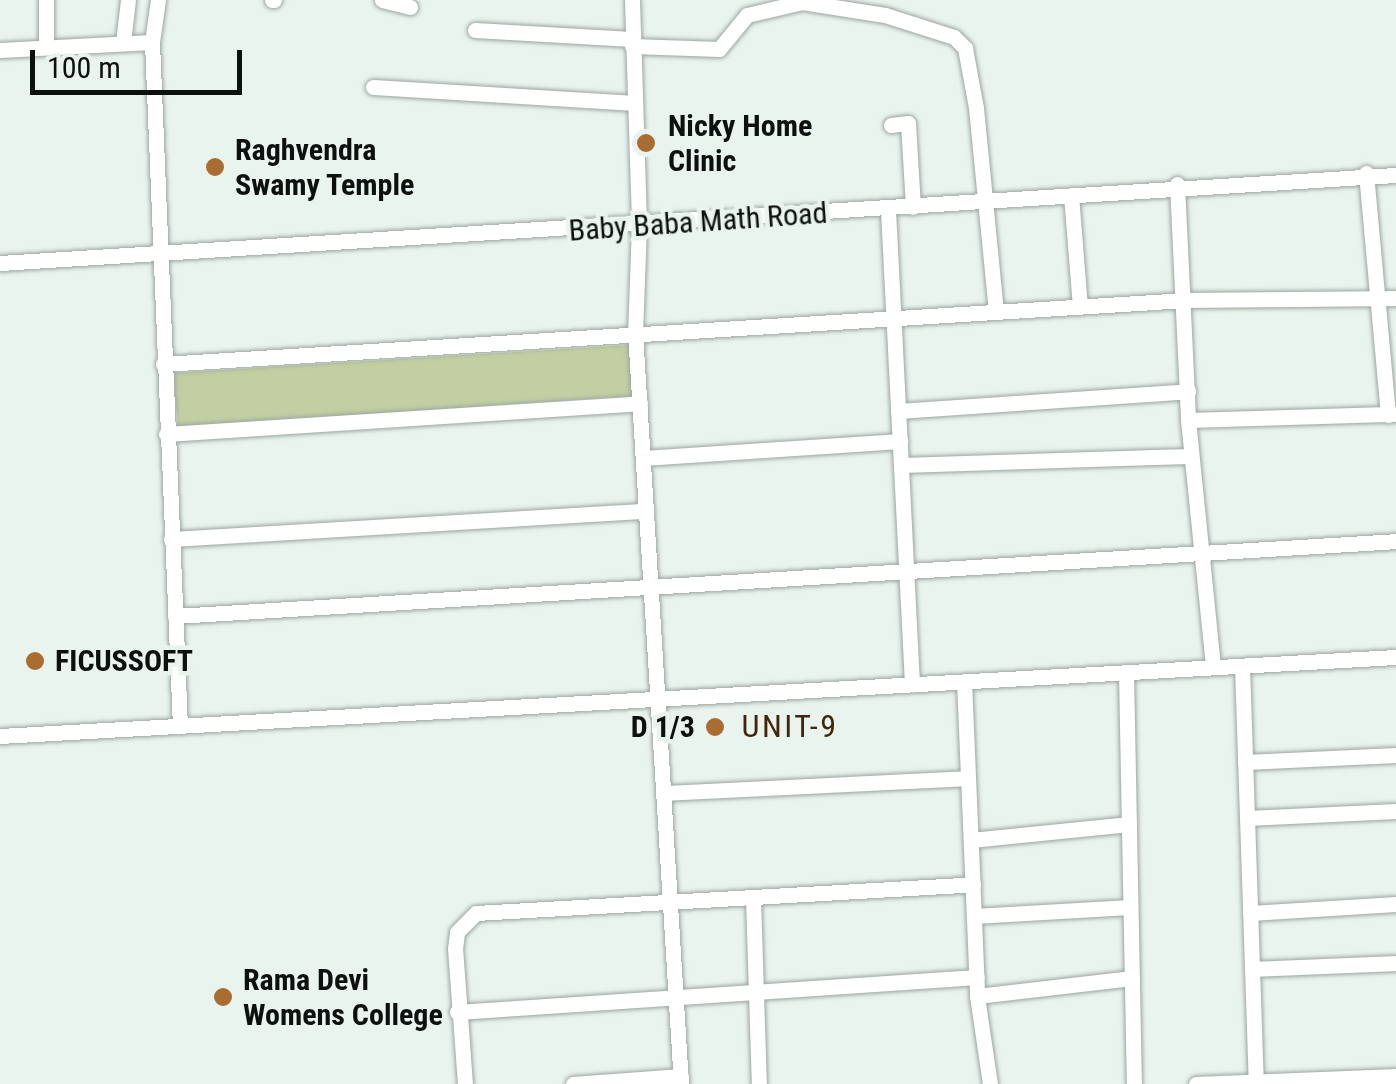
<!DOCTYPE html>
<html>
<head>
<meta charset="utf-8">
<style>
	body { margin:0 }
	#map { position:relative; width:1396px; height:1084px; overflow:hidden; background:#eaf4ee; font-family:"Roboto Condensed",sans-serif }
	div>[style] { position:absolute }
	.green>* { inset:0; background:#c2cfa2 }
	.roads { filter:drop-shadow(0 0 2px #9ca6a0) drop-shadow(0 0 2px #9ca6a0) }
	.minor>* { height:15px; margin:-7.5px; padding:0 7.5px; transform-origin:7.5px; border-radius:7.5px; background:#fff }
	.dots>* { width:28px; height:28px; translate:-50% -50%; box-sizing:border-box; border:5px solid #eaf4ee; border-radius:50% }
	span { translate:-50% -50%; white-space:nowrap; text-align:center; line-height:1.15; -webkit-text-stroke:9px #eaf4ee; paint-order:stroke }
	.poi-label { font-size:30px; color:#0c100e; font-weight:700 }
	.left { translate:0 -50%; text-align:left }
	.right { translate:-100% -50%; text-align:right }
	.street-label { font-size:30px; color:#0c100e }
	.neighbourhood-label { font-size:32px; color:#432609; letter-spacing:2.5px }
	.scale { position:absolute; left:30px; top:50px; width:212px; height:45px; box-sizing:border-box; border:5px solid #0c100e; border-top:0; padding-left:12px; font-size:30px; line-height:35px; white-space:nowrap; color:#0c100e; -webkit-text-stroke:8px #eaf4ee; paint-order:stroke }
</style>
</head>
<body>
<div id="map">
	<div class="green">
		<div style="clip-path:polygon(629px 345px,633px 396px,178px 427px,173px 373px)"></div>
	</div>
	<div class="roads">
		<div class="minor">
			<div style="left:46px;top:0;width:47px;rotate:90deg"></div>
			<div style="left:272px;top:0;width:2px"></div>
			<div style="left:382px;top:0;width:29px;rotate:14deg"></div>
			<div style="left:632px;top:0;width:225px;rotate:88.2deg"></div>
			<div style="left:639px;top:225px;width:107px;rotate:92.1deg"></div>
			<div style="left:635px;top:332px;width:753px;rotate:86.5deg"></div>
			<div style="left:475px;top:30px;width:157px;rotate:3.3deg"></div>
			<div style="left:152px;top:42px;width:42px;rotate:-81.9deg"></div>
			<div style="left:123px;top:43px;width:43px;rotate:-83.4deg"></div>
			<div style="left:632px;top:46px;width:87px;rotate:2deg"></div>
			<div style="left:719px;top:49px;width:44px;rotate:-50.5deg"></div>
			<div style="left:747px;top:15px;width:57px;rotate:-13.3deg"></div>
			<div style="left:802px;top:2px;width:84px;rotate:8.9deg"></div>
			<div style="left:885px;top:15px;width:72px;rotate:17.7deg"></div>
			<div style="left:954px;top:37px;width:16px;rotate:45deg"></div>
			<div style="left:965px;top:48px;width:61px;rotate:79.6deg"></div>
			<div style="left:976px;top:108px;width:205px;rotate:84.4deg"></div>
			<div style="left:0;top:50px;width:152px;rotate:-3deg"></div>
			<div style="left:152px;top:42px;width:685px;rotate:87.66deg"></div>
			<div style="left:373px;top:87px;width:259px;rotate:3.5deg"></div>
			<div style="left:891px;top:125px;width:17px;rotate:-7deg"></div>
			<div style="left:908px;top:123px;width:84px;rotate:86.6deg"></div>
			<div style="left:1366px;top:173px;width:243px;rotate:84.8deg"></div>
			<div style="left:1177px;top:184px;width:236px;rotate:87.3deg"></div>
			<div style="left:1188px;top:420px;width:248px;rotate:84.2deg"></div>
			<div style="left:1071px;top:195px;width:111px;rotate:85.4deg"></div>
			<div style="left:888px;top:210px;width:475px;rotate:87.1deg"></div>
			<div style="left:0;top:263px;width:1399px;rotate:-3.61deg"></div>
			<div style="left:163px;top:364px;width:1026px;rotate:-3.58deg"></div>
			<div style="left:1187px;top:300px;width:209px;rotate:-0.5deg"></div>
			<div style="left:898px;top:411px;width:291px;rotate:-3.9deg"></div>
			<div style="left:1188px;top:420px;width:208px;rotate:-1.7deg"></div>
			<div style="left:166px;top:434px;width:475px;rotate:-3.7deg"></div>
			<div style="left:643px;top:458px;width:258px;rotate:-3.8deg"></div>
			<div style="left:901px;top:465px;width:290px;rotate:-1.8deg"></div>
			<div style="left:171px;top:539px;width:476px;rotate:-3.4deg"></div>
			<div style="left:175px;top:616px;width:1223px;rotate:-3.51deg"></div>
			<div style="left:1242px;top:666px;width:418px;rotate:88.1deg"></div>
			<div style="left:1126px;top:672px;width:412px;rotate:88.9deg"></div>
			<div style="left:964px;top:681px;width:315px;rotate:87.6deg"></div>
			<div style="left:977px;top:996px;width:89px;rotate:81.6deg"></div>
			<div style="left:0;top:736px;width:1398px;rotate:-3.24deg"></div>
			<div style="left:1245px;top:762px;width:151px;rotate:-2.7deg"></div>
			<div style="left:664px;top:793px;width:304px;rotate:-2.8deg"></div>
			<div style="left:1247px;top:818px;width:149px;rotate:-2.7deg"></div>
			<div style="left:971px;top:840px;width:159px;rotate:-5.8deg"></div>
			<div style="left:753px;top:898px;width:186px;rotate:88.2deg"></div>
			<div style="left:1250px;top:913px;width:146px;rotate:-3.5deg"></div>
			<div style="left:974px;top:916px;width:156px;rotate:-3.3deg"></div>
			<div style="left:1252px;top:969px;width:144px;rotate:-2.4deg"></div>
			<div style="left:977px;top:996px;width:156px;rotate:-6.6deg"></div>
			<div style="left:457px;top:1012px;width:521px;rotate:-3.85deg"></div>
			<div style="left:465px;top:1084px;width:135px;rotate:-94.2deg"></div>
			<div style="left:455px;top:949px;width:17px;rotate:-83deg"></div>
			<div style="left:457px;top:932px;width:27px;rotate:-45deg"></div>
			<div style="left:476px;top:913px;width:498px;rotate:-3.3deg"></div>
			<div style="left:573px;top:1084px;width:108px;rotate:-4.2deg"></div>
			<div style="left:1196px;top:1084px;width:200px;rotate:-2.3deg"></div>
		</div>
	</div>
	<div class="dots">
		<div style="left:646px;top:143px;background:#aa6d31"></div>
		<div style="left:215px;top:167px;background:#aa6d31"></div>
		<div style="left:35px;top:661px;background:#aa6d31"></div>
		<div style="left:715px;top:727px;background:#aa6d31"></div>
		<div style="left:223px;top:997px;background:#aa6d31"></div>
	</div>
	<div class="poi-label">
		<span class="left" style="left:668px;top:143px">Nicky Home<br>Clinic</span>
		<span class="left" style="left:235px;top:167px">Raghvendra<br>Swamy Temple</span>
		<span class="left" style="left:55px;top:661px">FICUSSOFT</span>
		<span class="right" style="left:695px;top:727px">D 1/3</span>
		<span class="left" style="left:243px;top:997px">Rama Devi<br>Womens College</span>
	</div>
	<div class="street-label">
		<span style="left:698px;top:222px;rotate:-4deg">Baby Baba Math Road</span>
	</div>
	<div class="neighbourhood-label">
		<span style="left:790px;top:726px">UNIT-9</span>
	</div>
	<div class="scale">100 m</div>
</div>
</body>
</html>
